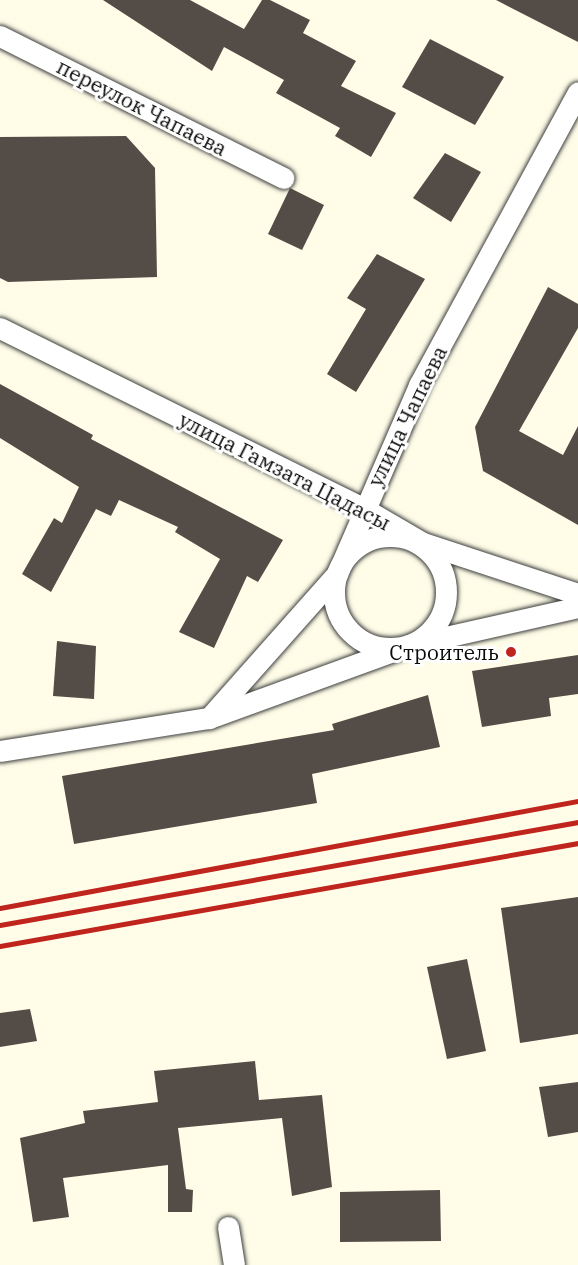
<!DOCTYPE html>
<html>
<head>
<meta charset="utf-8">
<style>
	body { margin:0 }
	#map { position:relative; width:578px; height:1265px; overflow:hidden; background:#fffde8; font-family:"IBM Plex Serif",serif }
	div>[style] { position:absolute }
	.building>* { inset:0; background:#544d47 }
	.roads { filter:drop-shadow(0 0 2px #3e3e3e) drop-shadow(0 0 2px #3e3e3e) }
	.street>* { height:21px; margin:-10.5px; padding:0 10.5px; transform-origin:10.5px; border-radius:10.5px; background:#fff }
	.street>.ring { margin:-10.5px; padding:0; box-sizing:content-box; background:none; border:21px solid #fff; border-radius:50% }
	.rail>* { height:4.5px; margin:-2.25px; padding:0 2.25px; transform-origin:2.25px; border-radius:2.25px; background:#c0251d }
	.dots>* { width:16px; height:16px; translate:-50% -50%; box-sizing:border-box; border:3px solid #fff; border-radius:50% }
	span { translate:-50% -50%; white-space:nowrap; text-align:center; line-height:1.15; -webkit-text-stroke:6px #fff; paint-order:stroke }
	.street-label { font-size:21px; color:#0b0b0b }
	.poi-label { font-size:21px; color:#0b0b0b }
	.right { translate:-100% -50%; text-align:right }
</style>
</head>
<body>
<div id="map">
	<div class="building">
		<div style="clip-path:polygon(103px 0,190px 0,244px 29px,262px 0,270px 0,310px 20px,303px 33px,356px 61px,341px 86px,396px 113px,371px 157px,335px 136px,340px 128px,276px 93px,284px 80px,224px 47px,212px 71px)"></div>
		<div style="clip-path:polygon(496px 0,578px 0,578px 42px)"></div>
		<div style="clip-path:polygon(430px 39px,504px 77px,475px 125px,402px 87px)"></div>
		<div style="clip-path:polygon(126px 136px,155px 168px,157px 277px,8px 282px,0 278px,0 137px)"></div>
		<div style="clip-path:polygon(445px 153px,481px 172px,451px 222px,413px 198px)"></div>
		<div style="clip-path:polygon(290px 188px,324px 205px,302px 250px,268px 234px)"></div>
		<div style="clip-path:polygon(377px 254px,425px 279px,356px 392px,327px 374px,366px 309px,347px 298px)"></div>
		<div style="clip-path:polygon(548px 287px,578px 304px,578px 328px,519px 431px,563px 455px,578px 426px,578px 525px,483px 471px,475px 427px)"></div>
		<div style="clip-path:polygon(0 384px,93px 435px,91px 439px,283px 540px,258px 582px,247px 576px,214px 648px,179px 632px,220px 559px,175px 532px,178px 527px,119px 500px,111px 516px,96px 509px,51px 592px,22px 574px,54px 518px,62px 523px,79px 487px,0 438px)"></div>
		<div style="clip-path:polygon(57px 641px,96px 646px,94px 699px,53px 696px)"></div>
		<div style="clip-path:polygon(578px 655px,578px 694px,549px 698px,551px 716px,482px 727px,472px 671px)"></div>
		<div style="clip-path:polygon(428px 695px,440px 747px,312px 774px,317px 803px,74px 844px,62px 776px,334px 730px,332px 724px)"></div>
		<div style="clip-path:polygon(578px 897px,578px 1034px,520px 1043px,501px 908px)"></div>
		<div style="clip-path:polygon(467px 959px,486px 1051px,447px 1059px,427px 967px)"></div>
		<div style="clip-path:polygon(30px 1009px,37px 1041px,0 1047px,0 1013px)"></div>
		<div style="clip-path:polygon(255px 1061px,259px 1100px,322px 1095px,332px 1187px,292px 1196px,282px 1118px,178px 1128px,186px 1189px,193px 1190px,192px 1212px,168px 1212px,168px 1165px,63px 1178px,69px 1217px,33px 1222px,20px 1138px,85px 1123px,83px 1111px,158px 1102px,154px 1071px)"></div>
		<div style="clip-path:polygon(578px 1082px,578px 1132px,548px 1137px,539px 1087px)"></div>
		<div style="clip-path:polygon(440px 1190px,441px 1241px,340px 1242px,340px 1192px)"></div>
	</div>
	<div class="roads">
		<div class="street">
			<div style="left:0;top:36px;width:317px;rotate:26.6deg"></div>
			<div style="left:0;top:328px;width:405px;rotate:26.4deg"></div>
			<div style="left:363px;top:508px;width:69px;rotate:30.3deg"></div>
			<div style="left:423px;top:543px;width:163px;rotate:18.2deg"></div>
			<div class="ring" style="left:334px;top:536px;width:91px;height:91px"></div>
			<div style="left:209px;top:718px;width:193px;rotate:-48.4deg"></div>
			<div style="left:337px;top:574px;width:206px;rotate:-66.5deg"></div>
			<div style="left:419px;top:385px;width:333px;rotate:-61.5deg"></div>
			<div style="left:0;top:751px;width:212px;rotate:-9deg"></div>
			<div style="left:209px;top:718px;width:214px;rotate:-20deg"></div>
			<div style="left:410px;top:645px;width:172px;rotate:-12.7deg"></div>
			<div style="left:228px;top:1227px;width:38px;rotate:81deg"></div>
		</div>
	</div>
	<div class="rail">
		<div style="left:0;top:908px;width:588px;rotate:-10.49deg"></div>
		<div style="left:0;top:925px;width:587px;rotate:-10.1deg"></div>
		<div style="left:0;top:946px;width:587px;rotate:-10.1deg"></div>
	</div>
	<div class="dots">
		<div style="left:511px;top:652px;background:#c0251d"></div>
	</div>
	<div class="street-label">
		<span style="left:142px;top:107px;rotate:27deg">переулок Чапаева</span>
		<span style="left:407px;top:416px;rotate:-64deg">улица Чапаева</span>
		<span style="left:285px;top:471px;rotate:27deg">улица Гамзата Цадасы</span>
	</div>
	<div class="poi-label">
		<span class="right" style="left:499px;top:652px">Строитель</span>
	</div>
</div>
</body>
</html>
